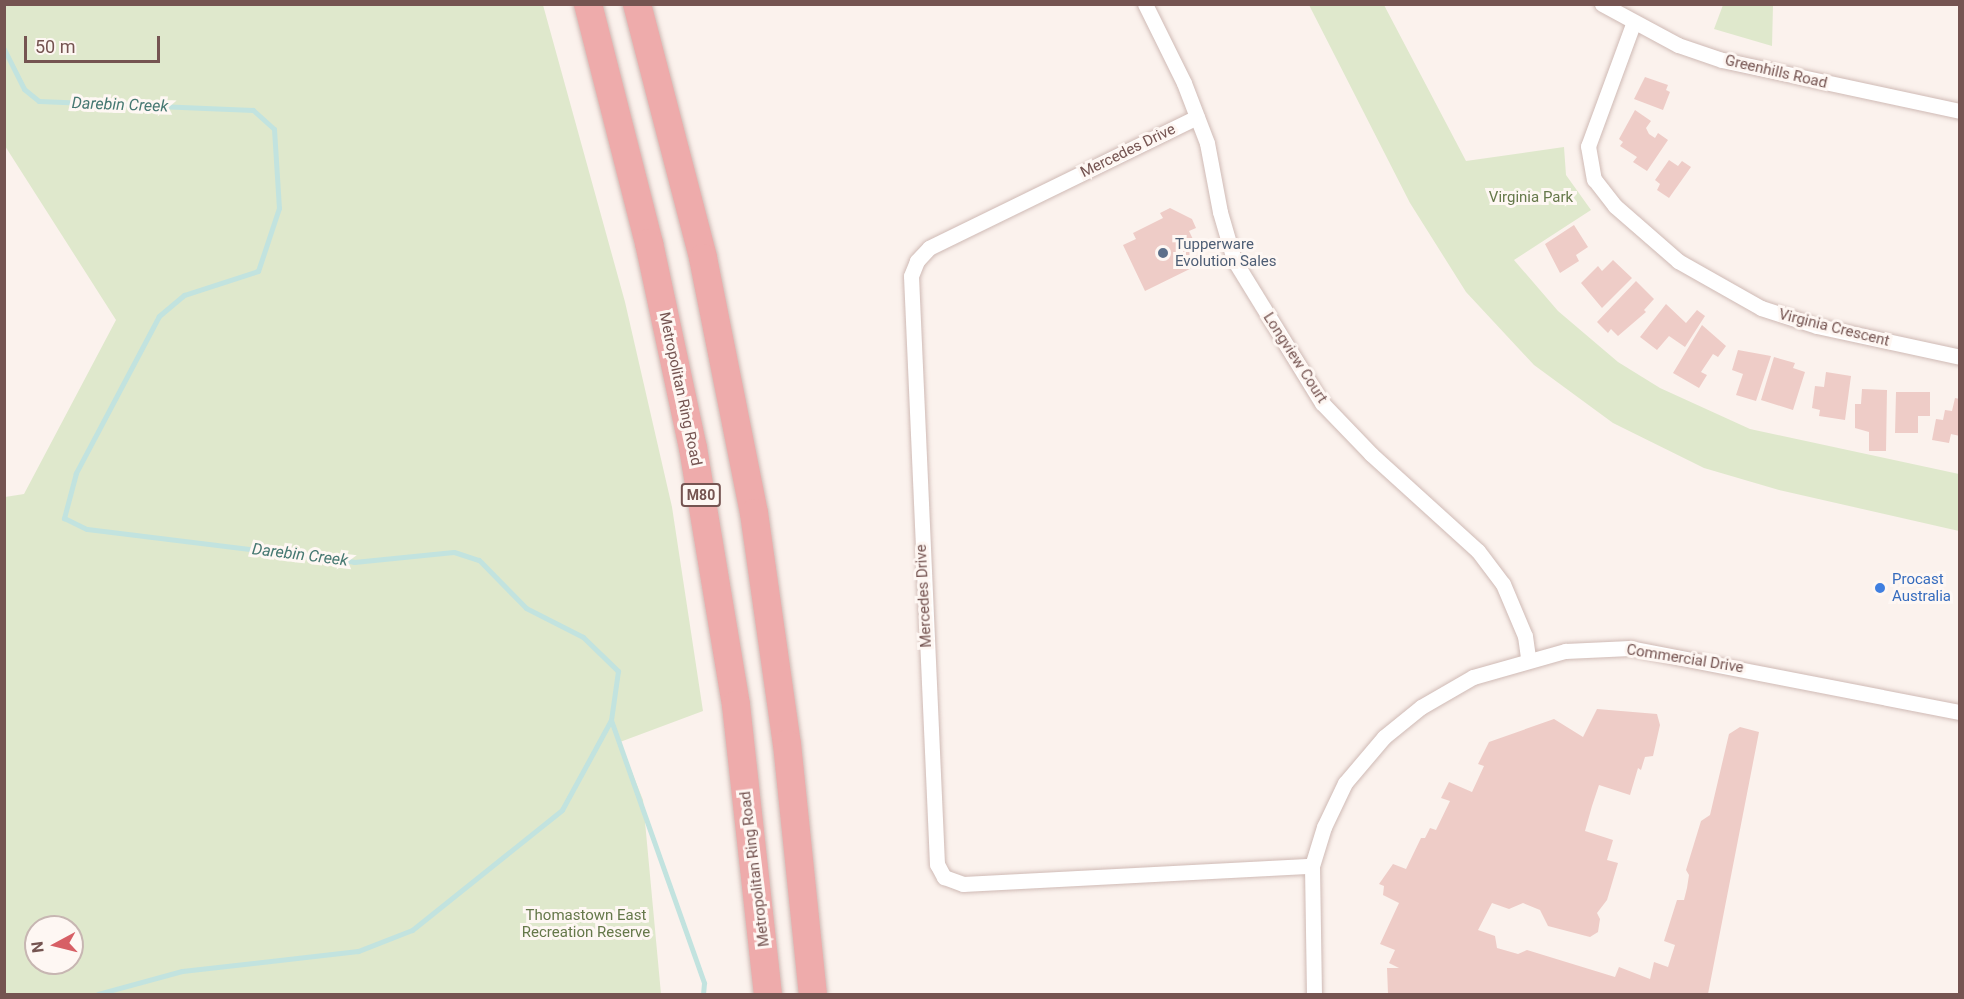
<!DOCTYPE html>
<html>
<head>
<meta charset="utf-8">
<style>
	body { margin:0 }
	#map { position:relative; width:1964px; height:999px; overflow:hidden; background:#fbf2ed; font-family:Roboto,sans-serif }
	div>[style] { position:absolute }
	.green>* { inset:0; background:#dfe8cc }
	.stream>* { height:5px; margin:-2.5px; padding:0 2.5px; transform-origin:2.5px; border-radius:2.5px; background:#c2e3df }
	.building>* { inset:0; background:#eeccc7 }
	.roads { filter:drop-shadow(0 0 2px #cfbab5) drop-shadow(0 0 2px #cfbab5) }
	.minor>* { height:15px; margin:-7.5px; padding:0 7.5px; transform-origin:7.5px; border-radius:7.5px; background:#fff }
	.motorway>* { height:28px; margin:-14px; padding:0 14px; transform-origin:14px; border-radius:14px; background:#eeabab }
	.dots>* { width:16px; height:16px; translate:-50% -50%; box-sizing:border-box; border:3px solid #fef7f3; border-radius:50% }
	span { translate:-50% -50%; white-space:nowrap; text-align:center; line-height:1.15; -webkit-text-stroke:6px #fef7f3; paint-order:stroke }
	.shield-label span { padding:2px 4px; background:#fef7f3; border:2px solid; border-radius:4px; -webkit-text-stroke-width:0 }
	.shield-label { font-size:14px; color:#755451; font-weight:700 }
	.street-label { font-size:15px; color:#755451 }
	.park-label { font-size:15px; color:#65784a }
	.service-label { font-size:15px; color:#4e5e75 }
	.left { translate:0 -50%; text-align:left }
	.shop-label { font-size:15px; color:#366cbe }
	.water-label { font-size:16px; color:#467872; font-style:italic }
	.frame { position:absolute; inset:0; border:6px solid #755451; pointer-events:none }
	.north { position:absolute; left:24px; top:915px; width:60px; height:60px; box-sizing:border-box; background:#fef7f3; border:2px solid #c7b6b2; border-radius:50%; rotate:263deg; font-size:16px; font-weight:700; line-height:24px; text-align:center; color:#755451 }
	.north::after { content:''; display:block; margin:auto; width:21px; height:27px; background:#d75f65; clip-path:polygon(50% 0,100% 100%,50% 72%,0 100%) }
	.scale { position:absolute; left:24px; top:36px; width:136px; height:27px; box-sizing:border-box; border:3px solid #755451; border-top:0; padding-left:8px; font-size:18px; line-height:21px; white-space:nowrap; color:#755451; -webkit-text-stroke:4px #fef7f3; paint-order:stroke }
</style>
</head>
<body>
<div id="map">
	<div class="green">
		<div style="clip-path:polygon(evenodd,5px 4px,543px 5px,625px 302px,672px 507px,703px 711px,620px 742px,643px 800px,661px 994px,5px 994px,5px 497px,24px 494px,116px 320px,5px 146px,5px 4px,36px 927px,72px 927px,72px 963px,36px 963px,36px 927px)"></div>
		<div style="clip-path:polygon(1309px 5px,1384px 5px,1466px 161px,1564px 147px,1566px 175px,1591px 210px,1514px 260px,1558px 311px,1618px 362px,1660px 388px,1750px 429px,1959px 474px,1959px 531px,1779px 490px,1704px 468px,1613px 423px,1534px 365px,1466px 292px,1410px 203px)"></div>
		<div style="clip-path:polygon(1723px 5px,1773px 5px,1772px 46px,1714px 29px)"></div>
	</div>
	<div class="stream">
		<div style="left:4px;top:49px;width:45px;rotate:63.4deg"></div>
		<div style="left:24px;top:89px;width:19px;rotate:39deg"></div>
		<div style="left:39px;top:101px;width:214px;rotate:2.4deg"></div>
		<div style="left:253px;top:110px;width:28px;rotate:42deg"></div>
		<div style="left:274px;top:129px;width:79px;rotate:86.4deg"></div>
		<div style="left:279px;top:208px;width:66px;rotate:108.4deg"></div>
		<div style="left:258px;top:271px;width:78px;rotate:162deg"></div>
		<div style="left:184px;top:295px;width:33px;rotate:140deg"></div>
		<div style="left:159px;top:316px;width:178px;rotate:117.9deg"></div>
		<div style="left:76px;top:473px;width:47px;rotate:104.9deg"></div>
		<div style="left:64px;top:518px;width:25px;rotate:26deg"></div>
		<div style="left:87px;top:529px;width:269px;rotate:7deg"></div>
		<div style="left:354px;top:562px;width:100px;rotate:-5.7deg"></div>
		<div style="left:454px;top:552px;width:26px;rotate:18deg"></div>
		<div style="left:479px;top:560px;width:67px;rotate:45.6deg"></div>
		<div style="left:526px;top:608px;width:64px;rotate:27deg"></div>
		<div style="left:583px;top:637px;width:49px;rotate:44.2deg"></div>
		<div style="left:618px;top:671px;width:49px;rotate:98.1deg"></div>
		<div style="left:611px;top:720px;width:102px;rotate:118.6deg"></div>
		<div style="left:562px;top:810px;width:192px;rotate:141.3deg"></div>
		<div style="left:412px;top:930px;width:58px;rotate:158.7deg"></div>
		<div style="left:358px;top:951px;width:177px;rotate:173.5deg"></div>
		<div style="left:182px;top:971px;width:87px;rotate:164.7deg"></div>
		<div style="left:611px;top:720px;width:279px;rotate:70.5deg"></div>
		<div style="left:704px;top:983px;width:11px;rotate:95deg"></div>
	</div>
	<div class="building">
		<div style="clip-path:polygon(1645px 77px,1668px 85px,1666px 90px,1670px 92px,1663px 110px,1634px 99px)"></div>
		<div style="clip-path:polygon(1635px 110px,1651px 121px,1646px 128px,1649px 134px,1655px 138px,1658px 133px,1668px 140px,1647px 171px,1633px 162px,1637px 157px,1620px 146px,1623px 142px,1619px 139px)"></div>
		<div style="clip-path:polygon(1669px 160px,1678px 166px,1682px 161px,1691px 167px,1669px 198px,1657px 190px,1660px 184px,1655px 180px)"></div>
		<div style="clip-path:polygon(1170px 208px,1192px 219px,1196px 228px,1189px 231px,1204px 262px,1145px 291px,1123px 245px,1136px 239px,1133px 233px,1163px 218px,1160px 213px)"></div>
		<div style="clip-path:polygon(1574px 225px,1588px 247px,1576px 255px,1579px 261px,1560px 273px,1545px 244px)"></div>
		<div style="clip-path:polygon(1613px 260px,1632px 278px,1602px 308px,1581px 283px,1598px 266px,1602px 271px)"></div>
		<div style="clip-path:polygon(1636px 281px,1654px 299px,1644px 310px,1646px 312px,1618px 336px,1611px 329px,1608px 333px,1597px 322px)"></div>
		<div style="clip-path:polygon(1666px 304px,1686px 323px,1697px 310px,1705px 316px,1685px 347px,1669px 336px,1657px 350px,1640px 337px)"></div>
		<div style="clip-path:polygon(1702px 325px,1726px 346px,1718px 357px,1713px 354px,1701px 372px,1707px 375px,1699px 388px,1673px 373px)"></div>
		<div style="clip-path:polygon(1738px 350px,1771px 356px,1756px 401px,1736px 395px,1743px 374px,1732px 370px)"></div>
		<div style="clip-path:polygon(1774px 357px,1795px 363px,1793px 368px,1805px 372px,1793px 410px,1761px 400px)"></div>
		<div style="clip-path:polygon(1826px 372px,1851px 376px,1845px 420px,1819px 416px,1820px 410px,1812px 408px,1815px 386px,1824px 387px)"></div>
		<div style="clip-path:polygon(1862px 389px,1887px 390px,1886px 451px,1869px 451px,1869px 432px,1855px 428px,1855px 404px,1861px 404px)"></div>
		<div style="clip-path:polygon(1896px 392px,1930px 392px,1930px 416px,1918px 416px,1918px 433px,1895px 433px)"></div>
		<div style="clip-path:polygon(1955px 398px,1960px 399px,1960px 436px,1951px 434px,1949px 443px,1932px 440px,1936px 419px,1943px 420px,1945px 410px,1952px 411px)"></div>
		<div style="clip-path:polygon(1597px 709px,1657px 714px,1660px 725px,1653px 756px,1645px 757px,1641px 770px,1638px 768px,1630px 795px,1599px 785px,1592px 806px,1585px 831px,1613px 840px,1607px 860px,1618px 863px,1607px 900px,1597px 913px,1600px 919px,1598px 932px,1590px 937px,1548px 926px,1540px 910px,1523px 903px,1509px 909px,1492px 903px,1478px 930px,1495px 936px,1497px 948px,1518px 954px,1527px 950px,1615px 977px,1619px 967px,1650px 979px,1654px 962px,1668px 967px,1675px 945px,1664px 941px,1677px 900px,1684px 900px,1687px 888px,1689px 875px,1686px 870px,1701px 821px,1710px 815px,1729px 734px,1740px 727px,1759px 732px,1708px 994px,1388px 994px,1387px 968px,1399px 968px,1389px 963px,1395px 950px,1380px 944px,1399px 903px,1383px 895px,1384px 886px,1379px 884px,1393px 864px,1406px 869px,1421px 838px,1425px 838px,1430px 828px,1436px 830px,1450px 801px,1441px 798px,1449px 782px,1472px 792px,1484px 766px,1478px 764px,1489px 742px,1554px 719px,1583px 737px)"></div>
	</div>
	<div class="roads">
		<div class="minor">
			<div style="left:1145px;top:4px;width:88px;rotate:63.7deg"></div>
			<div style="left:1184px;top:83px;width:64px;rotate:69deg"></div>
			<div style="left:1207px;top:143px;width:70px;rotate:79.3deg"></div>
			<div style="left:1220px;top:212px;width:50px;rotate:73.7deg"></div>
			<div style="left:1234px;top:260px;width:168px;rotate:58.4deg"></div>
			<div style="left:1322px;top:403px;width:71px;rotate:46.1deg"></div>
			<div style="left:1371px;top:454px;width:144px;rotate:42.2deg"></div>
			<div style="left:1478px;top:551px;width:41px;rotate:52.9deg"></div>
			<div style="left:1503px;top:584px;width:56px;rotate:67.1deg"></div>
			<div style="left:1525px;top:636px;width:22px;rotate:82deg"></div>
			<div style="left:1602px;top:4px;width:86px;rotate:28.3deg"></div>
			<div style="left:1678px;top:45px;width:46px;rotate:18.8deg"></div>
			<div style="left:1722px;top:60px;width:243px;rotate:12.1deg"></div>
			<div style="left:1633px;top:24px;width:130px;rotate:110.2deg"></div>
			<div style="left:1588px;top:146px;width:34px;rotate:80deg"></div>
			<div style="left:1594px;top:179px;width:34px;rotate:52deg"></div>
			<div style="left:1615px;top:206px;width:84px;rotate:41.1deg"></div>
			<div style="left:1678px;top:261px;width:95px;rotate:29.5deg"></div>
			<div style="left:1761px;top:308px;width:59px;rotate:17.8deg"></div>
			<div style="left:1817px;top:326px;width:146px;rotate:12.2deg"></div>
			<div style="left:1197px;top:117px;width:298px;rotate:154deg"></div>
			<div style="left:929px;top:248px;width:18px;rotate:133deg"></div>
			<div style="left:917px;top:261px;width:16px;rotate:112deg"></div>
			<div style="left:911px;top:276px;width:589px;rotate:87.47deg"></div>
			<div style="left:937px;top:864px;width:15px;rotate:62deg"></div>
			<div style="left:944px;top:877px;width:20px;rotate:20deg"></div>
			<div style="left:963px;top:884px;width:349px;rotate:-3deg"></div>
			<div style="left:1314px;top:994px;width:128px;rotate:-90.9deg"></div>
			<div style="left:1312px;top:866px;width:41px;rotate:-72.9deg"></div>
			<div style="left:1324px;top:827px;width:49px;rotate:-64.5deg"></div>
			<div style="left:1345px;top:783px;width:60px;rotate:-49.7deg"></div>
			<div style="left:1384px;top:737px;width:48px;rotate:-39deg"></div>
			<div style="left:1421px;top:707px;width:60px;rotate:-30deg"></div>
			<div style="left:1473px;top:677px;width:96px;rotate:-15.8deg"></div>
			<div style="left:1565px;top:651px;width:65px;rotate:-2.6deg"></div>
			<div style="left:1630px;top:648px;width:336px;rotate:11deg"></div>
		</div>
		<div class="motorway">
			<div style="left:588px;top:4px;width:247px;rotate:75.7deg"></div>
			<div style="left:649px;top:243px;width:210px;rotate:77.9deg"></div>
			<div style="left:693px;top:448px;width:261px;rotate:80.5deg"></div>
			<div style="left:736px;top:705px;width:291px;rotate:83.7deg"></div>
			<div style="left:637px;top:4px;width:262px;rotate:75.4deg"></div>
			<div style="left:703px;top:258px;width:260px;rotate:78.7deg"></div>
			<div style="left:754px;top:513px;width:233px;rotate:81.9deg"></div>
			<div style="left:787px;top:744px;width:251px;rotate:84.1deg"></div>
		</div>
	</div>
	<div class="dots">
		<div style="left:1163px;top:253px;background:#5c6f8a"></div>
		<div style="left:1880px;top:588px;background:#3f7fe0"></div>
	</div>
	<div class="shield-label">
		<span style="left:701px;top:495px">M80</span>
	</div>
	<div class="street-label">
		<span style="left:1776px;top:72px;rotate:13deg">Greenhills Road</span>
		<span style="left:1128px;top:151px;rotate:-26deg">Mercedes Drive</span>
		<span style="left:1834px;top:328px;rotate:14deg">Virginia Crescent</span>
		<span style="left:1295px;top:358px;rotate:57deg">Longview Court</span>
		<span style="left:680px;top:389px;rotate:78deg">Metropolitan Ring Road</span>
		<span style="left:924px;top:596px;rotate:-93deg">Mercedes Drive</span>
		<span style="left:1685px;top:659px;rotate:9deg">Commercial Drive</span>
		<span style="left:755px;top:869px;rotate:-97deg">Metropolitan Ring Road</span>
	</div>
	<div class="park-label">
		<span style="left:1531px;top:198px">Virginia Park</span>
		<span style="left:586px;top:924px">Thomastown East<br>Recreation Reserve</span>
	</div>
	<div class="service-label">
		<span class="left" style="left:1175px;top:253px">Tupperware<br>Evolution Sales</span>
	</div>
	<div class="shop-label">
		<span class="left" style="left:1892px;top:588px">Procast<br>Australia</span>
	</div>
	<div class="water-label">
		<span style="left:120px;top:105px;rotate:2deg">Darebin Creek</span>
		<span style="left:300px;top:555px;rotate:7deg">Darebin Creek</span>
	</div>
	<div class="frame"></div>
	<div class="north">N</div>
	<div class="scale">50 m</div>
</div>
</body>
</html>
